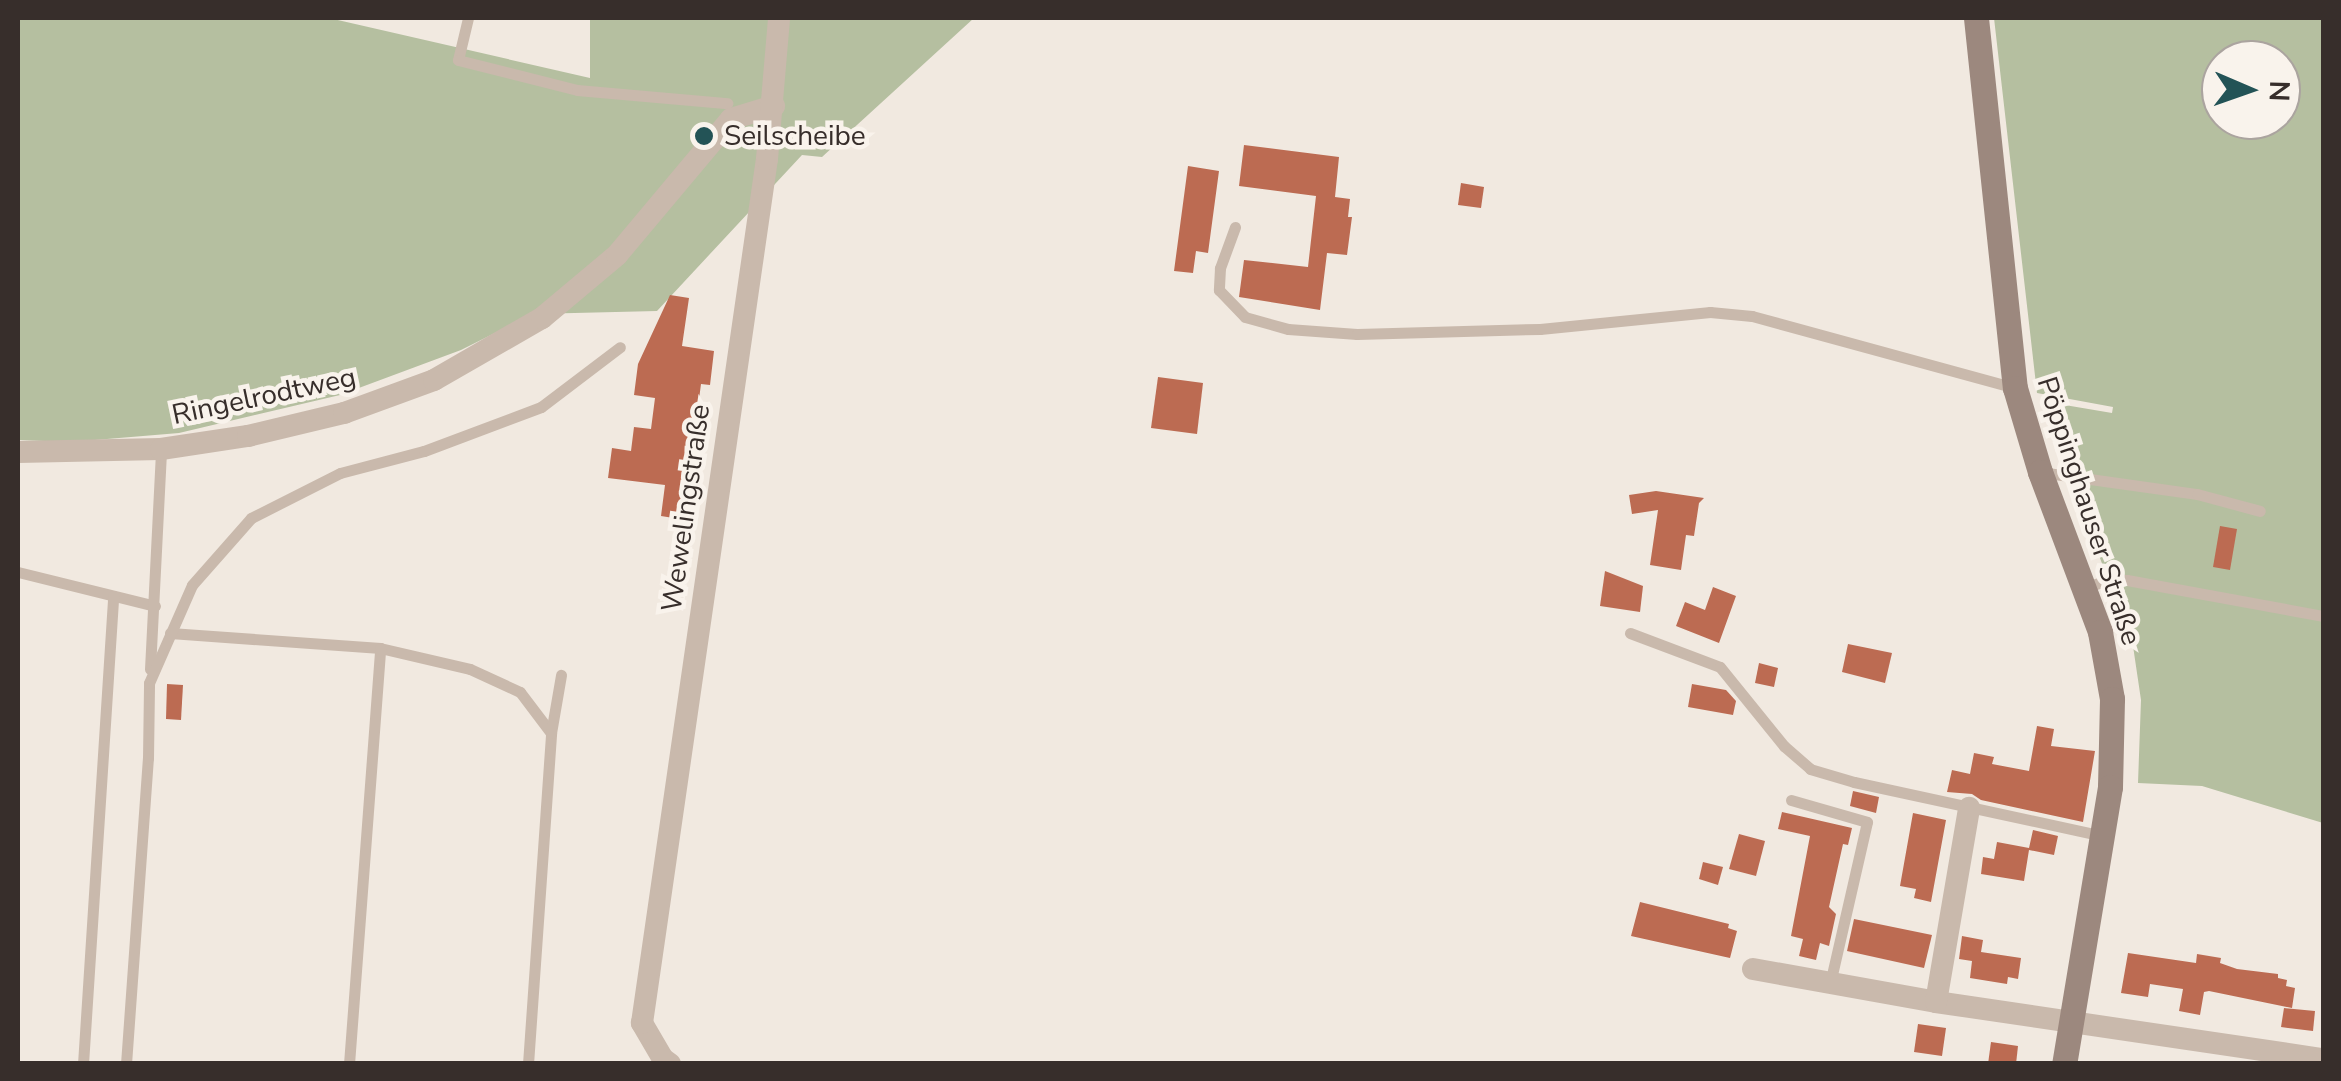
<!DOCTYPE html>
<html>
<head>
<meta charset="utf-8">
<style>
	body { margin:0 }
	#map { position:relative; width:2341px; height:1081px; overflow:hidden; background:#f1e9e0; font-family:"Nunito Sans",sans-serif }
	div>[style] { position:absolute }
	.green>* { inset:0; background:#b5bfa0 }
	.building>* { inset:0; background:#bc6b52 }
	.lane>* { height:11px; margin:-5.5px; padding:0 5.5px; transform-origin:5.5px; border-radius:5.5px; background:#c9b9ac }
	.street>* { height:22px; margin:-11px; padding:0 11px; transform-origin:11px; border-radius:11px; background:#c9b9ac }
	.secondary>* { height:25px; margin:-12.5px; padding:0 12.5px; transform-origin:12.5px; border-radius:12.5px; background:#9c887e }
	.dots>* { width:28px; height:28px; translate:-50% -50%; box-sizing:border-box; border:5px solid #f9f3ec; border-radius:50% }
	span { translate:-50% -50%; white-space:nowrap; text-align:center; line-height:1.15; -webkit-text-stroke:9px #f9f3ec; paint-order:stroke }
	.poi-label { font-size:28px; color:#372e2b }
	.left { translate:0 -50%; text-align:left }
	.street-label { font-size:28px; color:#372e2b }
	.frame { position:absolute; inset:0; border:20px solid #372e2b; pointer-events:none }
	.north { position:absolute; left:2201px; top:40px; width:100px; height:100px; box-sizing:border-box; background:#f9f3ec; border:2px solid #aba49f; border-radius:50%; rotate:92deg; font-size:28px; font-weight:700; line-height:40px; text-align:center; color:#372e2b }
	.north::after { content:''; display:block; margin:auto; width:35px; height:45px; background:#235356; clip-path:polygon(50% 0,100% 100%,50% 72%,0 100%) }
</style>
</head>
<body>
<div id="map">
	<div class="green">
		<div style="clip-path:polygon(18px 18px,329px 18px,590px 78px,590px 18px,974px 18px,822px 157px,802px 155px,657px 311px,533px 314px,461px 350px,340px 395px,179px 433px,71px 442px,18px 440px)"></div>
		<div style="clip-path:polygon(evenodd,1994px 18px,2323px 18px,2323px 823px,2202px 786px,2138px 783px,2141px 700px,2133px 646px,2041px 401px,2112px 413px,2113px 407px,2037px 393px,1994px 18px,2221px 60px,2281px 60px,2281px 120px,2221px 120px,2221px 60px)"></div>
	</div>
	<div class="building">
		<div style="clip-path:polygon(1244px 145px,1339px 157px,1335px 197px,1350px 199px,1348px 217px,1352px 217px,1347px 255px,1327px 253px,1320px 310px,1239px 297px,1244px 260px,1308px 267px,1316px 196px,1239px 186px)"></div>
		<div style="clip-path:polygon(1188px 166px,1219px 171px,1208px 253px,1196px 251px,1193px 273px,1174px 271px)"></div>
		<div style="clip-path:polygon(1461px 183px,1484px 187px,1481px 208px,1458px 205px)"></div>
		<div style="clip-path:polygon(670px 295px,689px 298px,682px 346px,714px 351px,710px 385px,701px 384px,695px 430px,705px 431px,692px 521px,661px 516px,665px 485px,608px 478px,612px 448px,631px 451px,634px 427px,651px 429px,655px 398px,634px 395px,638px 364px)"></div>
		<div style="clip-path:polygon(1158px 377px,1203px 383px,1197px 434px,1151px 428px)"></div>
		<div style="clip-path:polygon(1656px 491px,1704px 498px,1699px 503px,1694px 536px,1686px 535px,1681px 570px,1650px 565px,1658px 510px,1632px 514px,1629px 495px)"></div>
		<div style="clip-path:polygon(2220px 526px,2237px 529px,2230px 570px,2213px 567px)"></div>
		<div style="clip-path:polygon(1605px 571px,1643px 586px,1640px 612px,1600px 606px)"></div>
		<div style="clip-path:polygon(1713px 587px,1736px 596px,1719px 643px,1676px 626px,1685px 602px,1705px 610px)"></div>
		<div style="clip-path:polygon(1848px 644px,1892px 653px,1885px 683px,1842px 672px)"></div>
		<div style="clip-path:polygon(1759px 663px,1778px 668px,1774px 687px,1755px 683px)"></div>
		<div style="clip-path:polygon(167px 684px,183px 685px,181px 720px,166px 719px)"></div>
		<div style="clip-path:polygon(1692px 684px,1726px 690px,1736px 701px,1733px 715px,1688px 707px)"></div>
		<div style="clip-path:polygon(2037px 726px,2054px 729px,2051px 746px,2095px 751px,2083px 822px,1981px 800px,1972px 794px,1947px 792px,1952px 770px,1970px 774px,1974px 753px,1994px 757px,1992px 764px,2029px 771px)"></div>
		<div style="clip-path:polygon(1853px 791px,1879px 797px,1876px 813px,1850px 806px)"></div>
		<div style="clip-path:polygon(1782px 812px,1852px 828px,1848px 845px,1843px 844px,1829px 907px,1836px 914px,1829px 946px,1820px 943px,1816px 960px,1799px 956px,1803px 939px,1791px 936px,1810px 836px,1778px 829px)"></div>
		<div style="clip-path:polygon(1913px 813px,1946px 820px,1931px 902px,1914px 898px,1916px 889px,1900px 886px)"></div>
		<div style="clip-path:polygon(2033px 830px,2058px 836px,2054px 855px,2029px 850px,2024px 881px,1981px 874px,1983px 857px,1994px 859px,1997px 842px,2029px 848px)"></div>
		<div style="clip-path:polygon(1739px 834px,1765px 841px,1756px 876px,1729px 869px)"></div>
		<div style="clip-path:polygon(1703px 862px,1723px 867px,1718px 885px,1699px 879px)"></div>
		<div style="clip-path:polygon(1640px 902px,1729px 924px,1728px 928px,1737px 931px,1730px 958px,1631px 936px)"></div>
		<div style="clip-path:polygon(1854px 919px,1932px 935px,1924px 968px,1847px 951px)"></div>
		<div style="clip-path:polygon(1962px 936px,1983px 940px,1981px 952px,2021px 958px,2018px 979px,2008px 977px,2007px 984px,1970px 978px,1972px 961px,1959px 959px)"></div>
		<div style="clip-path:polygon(2128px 953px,2196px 963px,2197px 954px,2221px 958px,2220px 963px,2237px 969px,2278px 974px,2278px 978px,2287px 980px,2286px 986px,2295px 988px,2292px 1008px,2209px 991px,2204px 992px,2200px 1015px,2179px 1011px,2183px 989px,2150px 984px,2148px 997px,2121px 993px)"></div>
		<div style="clip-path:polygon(2284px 1008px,2315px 1011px,2313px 1031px,2281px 1027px)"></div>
		<div style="clip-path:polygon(1918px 1024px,1946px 1028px,1942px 1056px,1914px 1052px)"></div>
		<div style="clip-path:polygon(1991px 1042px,2018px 1046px,2016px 1064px,1988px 1064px)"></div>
	</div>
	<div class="lane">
		<div style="left:468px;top:18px;width:43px;rotate:103.4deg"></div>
		<div style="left:458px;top:60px;width:123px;rotate:14.1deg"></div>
		<div style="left:577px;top:90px;width:151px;rotate:5deg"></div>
		<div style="left:1235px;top:227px;width:44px;rotate:110.1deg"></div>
		<div style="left:1220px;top:268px;width:22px;rotate:93deg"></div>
		<div style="left:1219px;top:290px;width:37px;rotate:46deg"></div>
		<div style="left:1245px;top:317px;width:45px;rotate:15.6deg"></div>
		<div style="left:1288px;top:329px;width:69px;rotate:4.1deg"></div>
		<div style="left:1357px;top:334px;width:183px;rotate:-1.6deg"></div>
		<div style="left:1540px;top:329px;width:171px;rotate:-5.7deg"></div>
		<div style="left:1710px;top:312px;width:42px;rotate:5.4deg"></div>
		<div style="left:1752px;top:316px;width:273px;rotate:15.3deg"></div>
		<div style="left:2040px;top:472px;width:159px;rotate:8deg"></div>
		<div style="left:2197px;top:494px;width:65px;rotate:15.1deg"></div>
		<div style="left:18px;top:572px;width:141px;rotate:13.9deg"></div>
		<div style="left:2084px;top:588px;width:24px;rotate:-19deg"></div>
		<div style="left:2107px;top:580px;width:20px"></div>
		<div style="left:2127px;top:580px;width:200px;rotate:10.4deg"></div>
		<div style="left:170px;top:633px;width:211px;rotate:4.1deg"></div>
		<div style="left:380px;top:648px;width:92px;rotate:13.1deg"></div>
		<div style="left:470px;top:669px;width:55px;rotate:24.7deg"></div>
		<div style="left:520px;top:692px;width:51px;rotate:52.9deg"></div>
		<div style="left:1630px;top:633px;width:96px;rotate:20.7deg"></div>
		<div style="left:1720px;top:667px;width:102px;rotate:51deg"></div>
		<div style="left:1784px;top:746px;width:35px;rotate:41deg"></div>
		<div style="left:1810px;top:769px;width:46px;rotate:16.5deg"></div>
		<div style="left:1854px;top:782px;width:252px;rotate:12.2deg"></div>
		<div style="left:150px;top:669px;width:220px;rotate:-87.1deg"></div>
		<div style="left:1791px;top:800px;width:79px;rotate:16.1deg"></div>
		<div style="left:1867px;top:822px;width:165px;rotate:102.9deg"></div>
		<div style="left:83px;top:1064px;width:469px;rotate:-86.3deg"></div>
		<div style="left:126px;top:1064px;width:307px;rotate:-85.9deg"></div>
		<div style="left:148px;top:758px;width:75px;rotate:-89.2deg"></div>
		<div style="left:149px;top:683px;width:107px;rotate:-66.3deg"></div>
		<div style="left:192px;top:585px;width:89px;rotate:-48.6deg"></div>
		<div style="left:251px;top:518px;width:100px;rotate:-26.8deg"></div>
		<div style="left:340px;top:473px;width:87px;rotate:-14.7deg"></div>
		<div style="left:424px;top:451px;width:125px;rotate:-20.6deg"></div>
		<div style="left:541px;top:407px;width:99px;rotate:-37.2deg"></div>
		<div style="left:349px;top:1064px;width:417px;rotate:-85.7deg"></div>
		<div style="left:528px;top:1064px;width:332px;rotate:-86deg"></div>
		<div style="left:551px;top:733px;width:59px;rotate:-80.2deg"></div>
	</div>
	<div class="street">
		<div style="left:18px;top:452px;width:143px;rotate:-1.2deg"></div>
		<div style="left:161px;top:449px;width:88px;rotate:-8.5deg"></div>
		<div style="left:248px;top:436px;width:99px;rotate:-13.5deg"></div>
		<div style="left:344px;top:413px;width:96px;rotate:-20.1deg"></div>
		<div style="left:434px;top:380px;width:125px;rotate:-29.9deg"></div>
		<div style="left:542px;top:318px;width:98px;rotate:-40deg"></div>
		<div style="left:617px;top:255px;width:177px;rotate:-50deg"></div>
		<div style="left:731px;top:119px;width:45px;rotate:-16.8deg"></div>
		<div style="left:1753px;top:969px;width:186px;rotate:10.2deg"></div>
		<div style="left:1936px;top:1002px;width:392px;rotate:8.4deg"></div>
		<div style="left:1936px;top:1002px;width:197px;rotate:-80.3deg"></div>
		<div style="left:670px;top:1064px;width:9px;rotate:-144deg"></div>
		<div style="left:663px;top:1059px;width:42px;rotate:-120.3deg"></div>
		<div style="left:642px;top:1023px;width:873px;rotate:-81.77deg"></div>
		<div style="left:767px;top:159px;width:142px;rotate:-85.1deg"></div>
	</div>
	<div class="secondary">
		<div style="left:1976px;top:18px;width:372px;rotate:84deg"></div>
		<div style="left:2015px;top:388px;width:88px;rotate:73.4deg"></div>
		<div style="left:2040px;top:472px;width:171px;rotate:69.4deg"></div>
		<div style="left:2100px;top:632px;width:68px;rotate:79.8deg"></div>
		<div style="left:2112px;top:699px;width:88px;rotate:91.3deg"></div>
		<div style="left:2110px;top:787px;width:281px;rotate:99.4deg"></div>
	</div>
	<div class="dots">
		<div style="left:704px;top:136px;background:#235356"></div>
	</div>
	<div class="poi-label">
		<span class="left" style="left:724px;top:136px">Seilscheibe</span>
	</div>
	<div class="street-label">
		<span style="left:264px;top:396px;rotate:-12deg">Ringelrodtweg</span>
		<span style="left:686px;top:508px;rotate:-82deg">Wewelingstraße</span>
		<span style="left:2089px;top:511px;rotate:72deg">Pöppinghauser Straße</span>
	</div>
	<div class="frame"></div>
	<div class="north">N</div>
</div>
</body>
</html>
